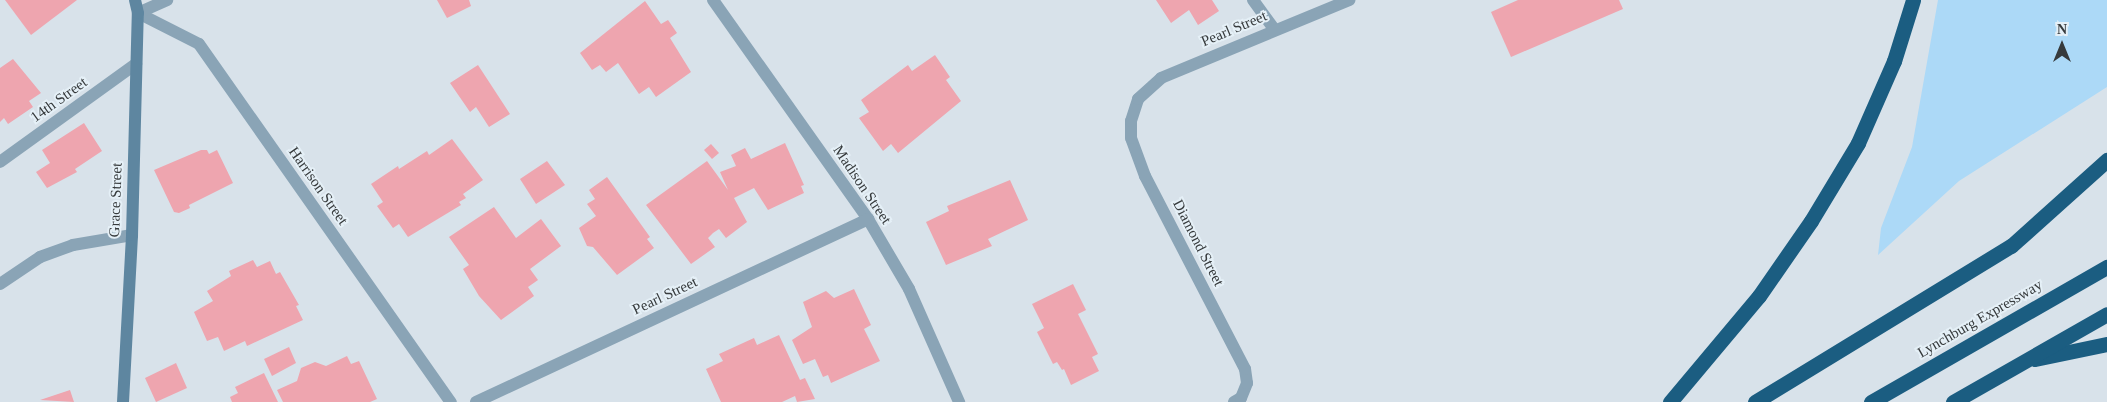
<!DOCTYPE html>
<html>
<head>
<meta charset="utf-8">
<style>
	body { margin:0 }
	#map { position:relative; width:2107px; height:402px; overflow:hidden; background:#d8e2ea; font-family:"Times New Roman",serif }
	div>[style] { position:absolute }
	.green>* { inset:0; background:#acd9f7 }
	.building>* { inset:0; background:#eea5af }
	.service>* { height:12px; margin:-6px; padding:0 6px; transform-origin:6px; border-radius:6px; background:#8aa4b6 }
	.minor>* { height:12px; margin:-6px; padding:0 6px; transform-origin:6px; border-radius:6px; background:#8aa4b6 }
	.secondary>* { height:12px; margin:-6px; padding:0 6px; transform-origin:6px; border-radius:6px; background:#5e86a0 }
	.motorway>* { height:15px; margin:-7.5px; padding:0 7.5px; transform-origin:7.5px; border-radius:7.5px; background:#1b5d81 }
	span { translate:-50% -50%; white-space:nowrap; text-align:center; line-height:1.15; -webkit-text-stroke:4px #e5f0f7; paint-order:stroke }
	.street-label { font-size:15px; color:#363a3c }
	.north { position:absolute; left:2037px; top:20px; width:50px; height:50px; -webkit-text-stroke:4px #e5f0f7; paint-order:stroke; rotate:0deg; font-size:14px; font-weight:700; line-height:20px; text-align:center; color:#363a3c }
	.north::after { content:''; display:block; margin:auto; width:18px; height:22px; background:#363a3c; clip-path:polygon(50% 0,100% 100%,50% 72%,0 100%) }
</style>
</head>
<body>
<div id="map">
	<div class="green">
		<div style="clip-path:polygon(1938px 0,2107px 0,2107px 87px,1959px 181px,1878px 255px,1881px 228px,1912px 147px)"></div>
	</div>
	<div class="building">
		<div style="clip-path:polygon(5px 0,77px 0,31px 35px)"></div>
		<div style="clip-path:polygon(437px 0,469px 0,471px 6px,447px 18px)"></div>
		<div style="clip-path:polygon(1156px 0,1212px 0,1219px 11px,1198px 25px,1189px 10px,1171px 23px)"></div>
		<div style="clip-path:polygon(1518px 0,1619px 0,1623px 9px,1511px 57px,1491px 12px)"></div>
		<div style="clip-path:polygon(645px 1px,661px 24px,668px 20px,677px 33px,670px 38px,691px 72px,656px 97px,649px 87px,639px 94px,618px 63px,606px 72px,600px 65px,592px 70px,580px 53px)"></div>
		<div style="clip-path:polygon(935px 55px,950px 77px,946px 80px,961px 101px,898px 153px,891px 144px,883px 151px,859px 118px,869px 112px,861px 100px,908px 65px,912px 71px)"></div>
		<div style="clip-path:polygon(13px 59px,41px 93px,29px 101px,33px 107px,8px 124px,4px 118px,0 122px,0 68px)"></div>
		<div style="clip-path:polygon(478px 65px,510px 114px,489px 127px,476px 107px,470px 112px,450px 83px)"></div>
		<div style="clip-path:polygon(84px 123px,102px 151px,75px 169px,77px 172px,47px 188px,36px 172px,50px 163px,42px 150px)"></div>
		<div style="clip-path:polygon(452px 139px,483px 180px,463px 194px,466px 198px,459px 202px,461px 205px,408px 237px,399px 224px,393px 228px,377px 206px,383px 202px,371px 184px,398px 166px,399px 169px,427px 151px,429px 155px)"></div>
		<div style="clip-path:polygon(785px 143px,804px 185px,801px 186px,804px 193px,768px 210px,754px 188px,734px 198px,747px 222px,726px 238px,719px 229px,713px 233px,708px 238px,715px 247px,691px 264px,646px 205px,707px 161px,728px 190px,720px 172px,736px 166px,731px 155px,745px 148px,751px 159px)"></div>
		<div style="clip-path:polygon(711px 144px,719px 153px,712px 159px,704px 150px)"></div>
		<div style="clip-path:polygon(201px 150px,207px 150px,209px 154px,217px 150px,233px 183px,189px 205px,190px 208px,179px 213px,174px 212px,154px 170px)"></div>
		<div style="clip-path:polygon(547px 161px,565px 185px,536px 204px,520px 179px)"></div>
		<div style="clip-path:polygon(607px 177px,650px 237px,647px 239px,654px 248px,617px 275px,593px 247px,587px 246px,579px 228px,596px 216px,587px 204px,595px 199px,589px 190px)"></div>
		<div style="clip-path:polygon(1010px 180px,1028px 220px,988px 239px,992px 246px,946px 265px,926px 222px,949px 211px,947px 206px)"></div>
		<div style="clip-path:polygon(494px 207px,516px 238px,541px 219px,561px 246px,530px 269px,538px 280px,528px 287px,534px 296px,501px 320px,479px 296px,463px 269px,469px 265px,449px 237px)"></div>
		<div style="clip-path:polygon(253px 260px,257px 267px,270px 261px,276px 274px,280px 272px,299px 305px,296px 306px,303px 320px,247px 346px,245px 341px,224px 351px,218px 337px,207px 341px,194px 312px,213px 301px,207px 291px,231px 276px,229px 271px)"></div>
		<div style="clip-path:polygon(1073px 284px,1086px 310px,1078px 314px,1098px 354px,1092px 357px,1099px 371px,1071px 385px,1064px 369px,1062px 370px,1057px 362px,1053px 364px,1037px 332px,1044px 328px,1032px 304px)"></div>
		<div style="clip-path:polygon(854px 289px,871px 325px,864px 329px,880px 361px,831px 383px,828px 375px,823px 377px,815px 359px,803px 364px,792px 340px,812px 327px,803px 302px,826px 291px,834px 298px)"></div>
		<div style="clip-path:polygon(779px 335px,800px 380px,805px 378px,815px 399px,797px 402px,795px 396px,782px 402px,721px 402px,706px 369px,723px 361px,719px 354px,754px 338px,757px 345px)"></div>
		<div style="clip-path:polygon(289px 347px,296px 363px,272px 376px,264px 359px)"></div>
		<div style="clip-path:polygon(347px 356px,351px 364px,359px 361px,377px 399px,370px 402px,283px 402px,277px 390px,297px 381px,301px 368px,315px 362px,326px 366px)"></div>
		<div style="clip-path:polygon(176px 363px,187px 388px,156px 402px,145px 378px)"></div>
		<div style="clip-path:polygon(264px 373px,278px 402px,232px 402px,230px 397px,238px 393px,235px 387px)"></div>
		<div style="clip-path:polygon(70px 390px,74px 402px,40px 400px)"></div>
	</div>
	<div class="service">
		<div style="left:0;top:284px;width:48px;rotate:-34deg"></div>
		<div style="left:40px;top:257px;width:35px;rotate:-20deg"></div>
		<div style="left:73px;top:245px;width:60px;rotate:-9.6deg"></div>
	</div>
	<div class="minor">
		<div style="left:713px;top:0;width:268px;rotate:54.7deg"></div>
		<div style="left:868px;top:219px;width:81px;rotate:59.6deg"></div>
		<div style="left:909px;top:289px;width:124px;rotate:66.1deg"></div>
		<div style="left:1253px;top:0;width:36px;rotate:54deg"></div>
		<div style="left:138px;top:13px;width:68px;rotate:26.9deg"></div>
		<div style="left:199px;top:44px;width:438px;rotate:54.9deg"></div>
		<div style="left:138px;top:13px;width:32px;rotate:-24deg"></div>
		<div style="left:0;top:162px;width:168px;rotate:-35.8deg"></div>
		<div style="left:476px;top:402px;width:433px;rotate:-25deg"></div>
		<div style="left:1234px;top:402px;width:8px;rotate:-30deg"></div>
		<div style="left:1241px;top:398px;width:16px;rotate:-68deg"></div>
		<div style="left:1247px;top:383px;width:14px;rotate:-98deg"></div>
		<div style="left:1245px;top:369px;width:217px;rotate:-117.4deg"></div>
		<div style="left:1145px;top:176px;width:40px;rotate:-110.2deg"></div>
		<div style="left:1131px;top:138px;width:17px;rotate:-90deg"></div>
		<div style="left:1131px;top:121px;width:23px;rotate:-72deg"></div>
		<div style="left:1138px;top:99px;width:31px;rotate:-42deg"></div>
		<div style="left:1161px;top:78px;width:204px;rotate:-22.5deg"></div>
	</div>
	<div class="secondary">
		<div style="left:123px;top:402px;width:167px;rotate:-86.9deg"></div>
		<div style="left:132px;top:235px;width:222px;rotate:-88.5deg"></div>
		<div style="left:138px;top:13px;width:13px;rotate:-103deg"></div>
	</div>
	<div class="motorway">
		<div style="left:2035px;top:359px;width:74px;rotate:-11.8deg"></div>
		<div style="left:1670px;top:402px;width:138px;rotate:-50deg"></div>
		<div style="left:1759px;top:296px;width:91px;rotate:-55.3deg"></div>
		<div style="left:1811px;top:221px;width:91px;rotate:-58.9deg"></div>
		<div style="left:1858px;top:143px;width:90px;rotate:-66.3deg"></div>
		<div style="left:1894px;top:61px;width:64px;rotate:-72.7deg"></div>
		<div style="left:1755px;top:402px;width:300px;rotate:-31.4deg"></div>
		<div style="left:2011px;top:246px;width:129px;rotate:-41.9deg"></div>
		<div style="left:1871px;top:402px;width:272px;rotate:-29.8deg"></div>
		<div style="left:1953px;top:402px;width:177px;rotate:-29.7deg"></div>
	</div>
	<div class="street-label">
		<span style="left:1234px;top:29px;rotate:-23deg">Pearl Street</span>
		<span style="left:59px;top:100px;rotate:-36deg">14th Street</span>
		<span style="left:862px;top:185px;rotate:56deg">Madison Street</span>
		<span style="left:318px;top:186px;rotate:55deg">Harrison Street</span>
		<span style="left:116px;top:200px;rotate:-88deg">Grace Street</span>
		<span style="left:1198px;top:243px;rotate:63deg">Diamond Street</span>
		<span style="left:665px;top:296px;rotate:-25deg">Pearl Street</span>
		<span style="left:1980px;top:319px;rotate:-30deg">Lynchburg Expressway</span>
	</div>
	<div class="north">N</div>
</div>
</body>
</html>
